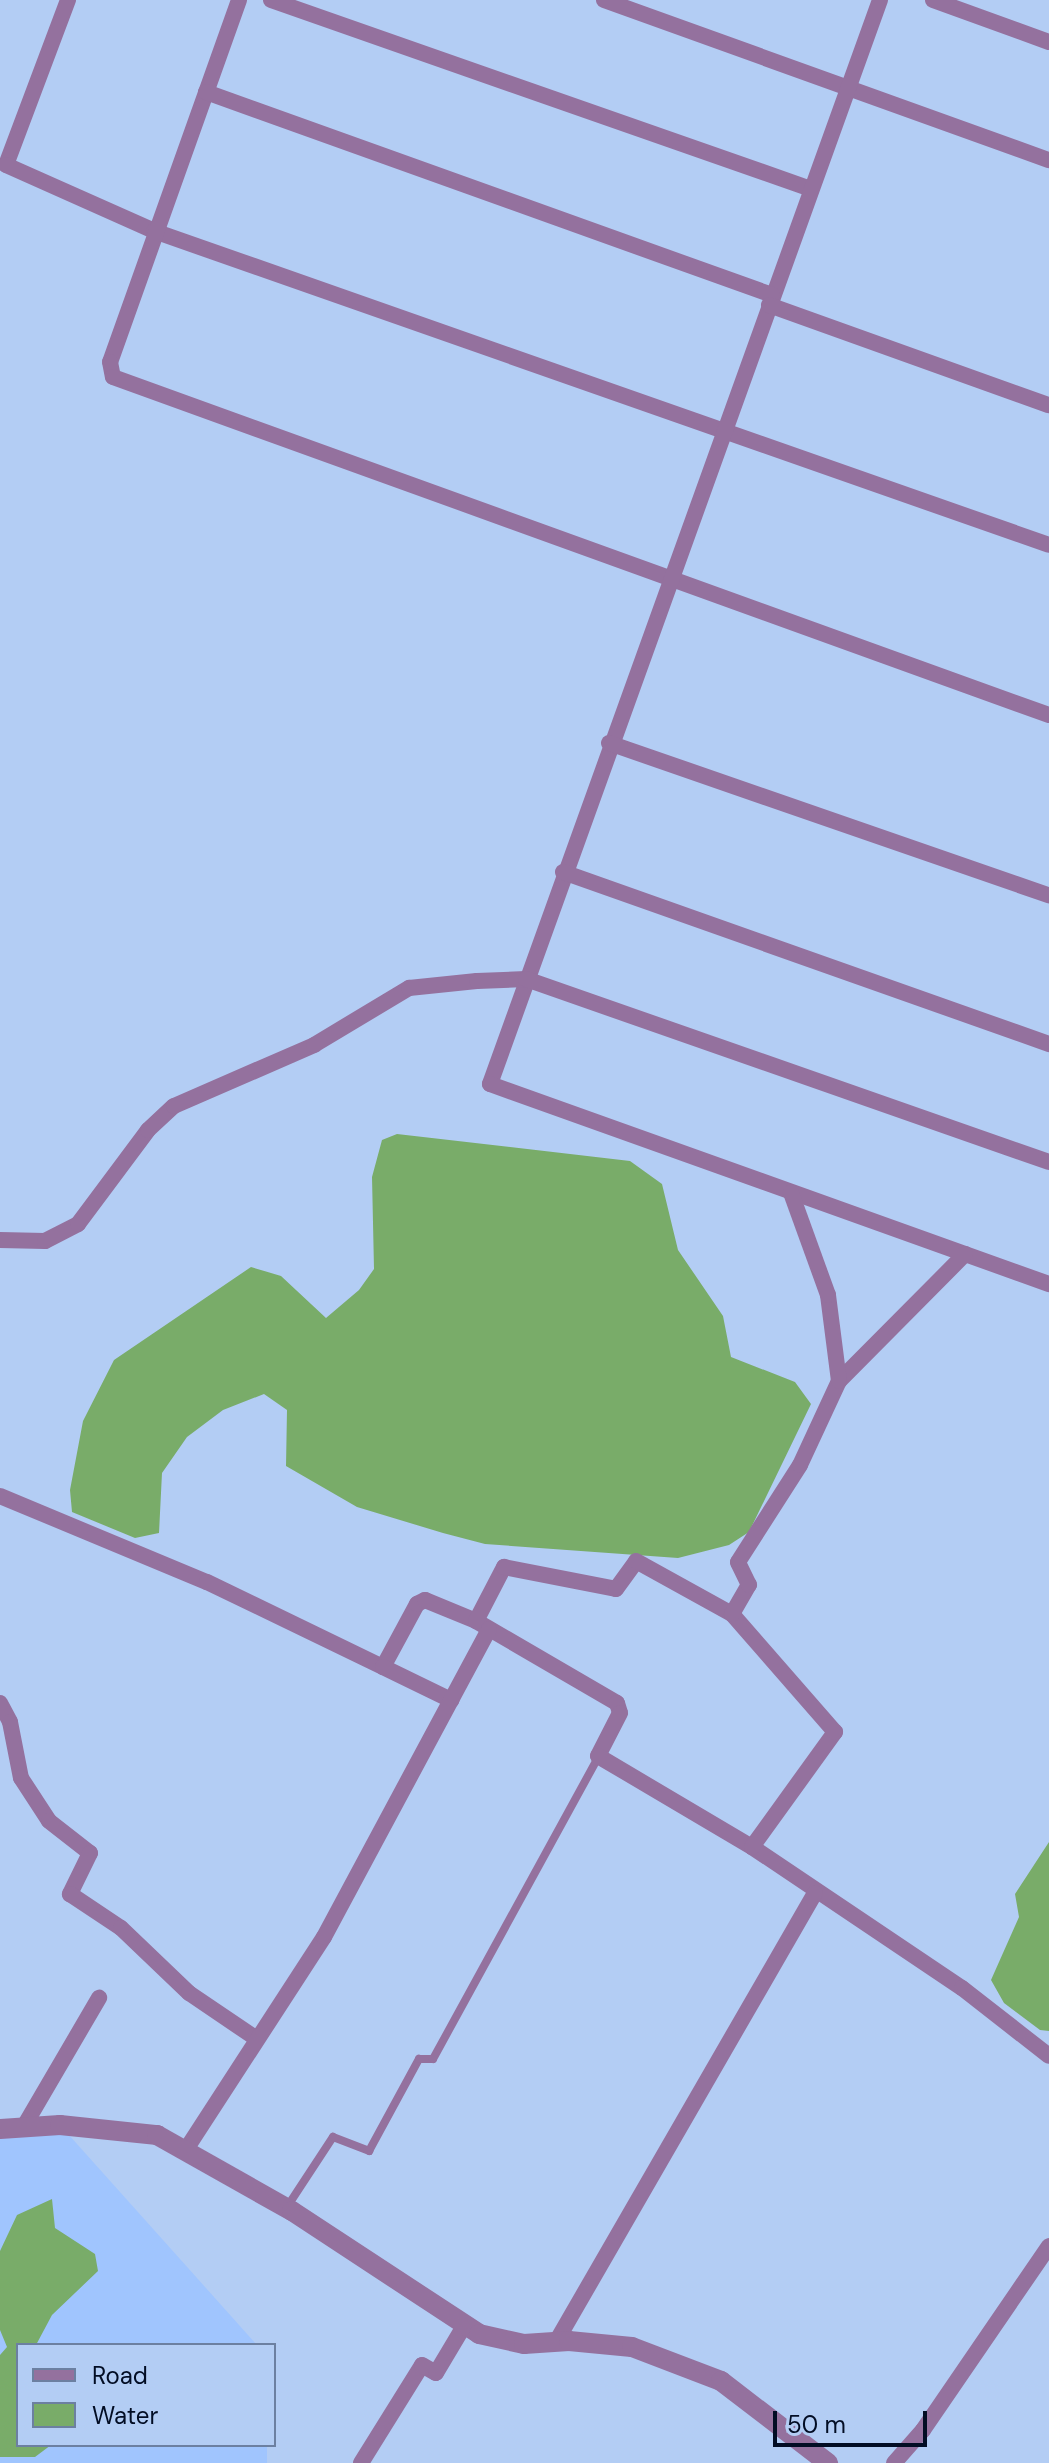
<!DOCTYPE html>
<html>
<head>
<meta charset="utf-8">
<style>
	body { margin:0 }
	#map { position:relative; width:1049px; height:2463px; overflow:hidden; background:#b3cdf4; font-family:"DM Sans",sans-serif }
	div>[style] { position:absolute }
	.built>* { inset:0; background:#a0c5fe }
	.water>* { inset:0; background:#79ac69 }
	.service>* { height:8px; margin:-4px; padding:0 4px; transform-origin:4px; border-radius:4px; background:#94719e }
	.minor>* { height:16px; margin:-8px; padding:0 8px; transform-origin:8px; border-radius:8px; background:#94719e }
	.tertiary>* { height:20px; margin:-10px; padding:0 10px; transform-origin:10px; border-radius:10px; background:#94719e }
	span { translate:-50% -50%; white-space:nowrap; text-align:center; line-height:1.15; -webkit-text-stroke:7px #b3cdf4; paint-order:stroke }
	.legend { position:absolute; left:16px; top:2343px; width:260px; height:104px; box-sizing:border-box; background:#b3cdf4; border:2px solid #6c80a1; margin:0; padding:10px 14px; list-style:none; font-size:24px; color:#020d24 }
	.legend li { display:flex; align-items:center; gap:16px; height:40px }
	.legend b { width:40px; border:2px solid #6c80a1 }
	.scale { position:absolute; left:773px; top:2411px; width:154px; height:36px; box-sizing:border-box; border:4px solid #020d24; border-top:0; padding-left:10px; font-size:24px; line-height:28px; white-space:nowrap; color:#020d24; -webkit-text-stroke:6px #b3cdf4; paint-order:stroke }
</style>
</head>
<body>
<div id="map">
	<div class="built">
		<div style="clip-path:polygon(60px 2125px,257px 2345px,18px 2345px,18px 2445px,267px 2445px,267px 2463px,0 2463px,0 2129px)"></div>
	</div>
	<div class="water">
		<div style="clip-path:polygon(397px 1134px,630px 1161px,662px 1184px,678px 1250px,723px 1316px,731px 1357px,795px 1382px,811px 1404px,749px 1532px,729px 1545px,678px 1558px,485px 1544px,443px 1533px,357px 1507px,286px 1466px,287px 1410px,264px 1394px,223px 1410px,187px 1437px,162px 1473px,159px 1533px,135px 1538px,72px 1512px,70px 1490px,83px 1421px,114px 1360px,251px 1267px,281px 1276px,326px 1318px,359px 1290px,374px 1269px,372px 1177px,382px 1140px)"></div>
		<div style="clip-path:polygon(1049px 1842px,1049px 2031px,1040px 2030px,1004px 2003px,991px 1980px,1019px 1917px,1015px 1894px)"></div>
		<div style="clip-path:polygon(52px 2199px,55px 2228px,95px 2254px,98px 2271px,52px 2315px,36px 2345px,18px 2345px,18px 2445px,51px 2445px,35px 2457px,0 2457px,0 2355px,7px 2347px,0 2330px,0 2251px,17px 2215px)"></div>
	</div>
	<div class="service">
		<div style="left:287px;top:2207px;width:84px;rotate:-56.7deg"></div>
		<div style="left:333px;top:2137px;width:39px;rotate:21deg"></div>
		<div style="left:369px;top:2151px;width:105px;rotate:-61.5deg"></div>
		<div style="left:419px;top:2059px;width:14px"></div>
		<div style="left:433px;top:2059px;width:344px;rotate:-61.3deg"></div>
	</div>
	<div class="minor">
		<div style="left:68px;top:0;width:176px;rotate:110.6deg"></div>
		<div style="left:6px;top:165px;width:162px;rotate:24deg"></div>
		<div style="left:154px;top:231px;width:948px;rotate:19.33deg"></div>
		<div style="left:239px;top:0;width:384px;rotate:109.6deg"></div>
		<div style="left:110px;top:362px;width:15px;rotate:79deg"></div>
		<div style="left:113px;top:377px;width:995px;rotate:19.86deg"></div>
		<div style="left:271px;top:0;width:572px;rotate:19.29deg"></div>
		<div style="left:604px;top:0;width:473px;rotate:19.8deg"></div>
		<div style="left:880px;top:0;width:1152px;rotate:109.79deg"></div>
		<div style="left:490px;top:1084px;width:594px;rotate:19.69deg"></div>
		<div style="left:933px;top:0;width:123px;rotate:19.9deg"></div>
		<div style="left:206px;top:92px;width:601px;rotate:19.73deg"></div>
		<div style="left:769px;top:305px;width:297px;rotate:19.7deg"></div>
		<div style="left:609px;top:743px;width:466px;rotate:19.1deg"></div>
		<div style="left:563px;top:872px;width:516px;rotate:19.49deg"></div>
		<div style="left:0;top:1240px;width:45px;rotate:1.3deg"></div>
		<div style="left:45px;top:1241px;width:37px;rotate:-27deg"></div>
		<div style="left:78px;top:1224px;width:117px;rotate:-53.3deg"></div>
		<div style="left:148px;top:1130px;width:35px;rotate:-43deg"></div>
		<div style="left:174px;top:1106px;width:153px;rotate:-23.5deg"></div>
		<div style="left:314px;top:1045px;width:111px;rotate:-31deg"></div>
		<div style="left:409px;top:988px;width:68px;rotate:-5.9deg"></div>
		<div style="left:477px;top:981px;width:49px;rotate:-2.3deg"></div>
		<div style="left:526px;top:979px;width:554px;rotate:19.29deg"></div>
		<div style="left:839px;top:1381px;width:179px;rotate:-45.2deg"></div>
		<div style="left:0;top:1496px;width:224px;rotate:22.6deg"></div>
		<div style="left:207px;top:1582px;width:195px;rotate:25.8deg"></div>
		<div style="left:383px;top:1667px;width:72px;rotate:-61.6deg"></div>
		<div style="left:417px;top:1604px;width:9px;rotate:-27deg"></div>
		<div style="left:425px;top:1600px;width:55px;rotate:22.4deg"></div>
		<div style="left:476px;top:1621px;width:163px;rotate:30.2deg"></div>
		<div style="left:617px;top:1703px;width:10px;rotate:73deg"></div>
		<div style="left:620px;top:1713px;width:48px;rotate:117.1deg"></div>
		<div style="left:598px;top:1756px;width:179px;rotate:30.6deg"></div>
		<div style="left:752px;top:1847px;width:253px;rotate:33.9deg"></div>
		<div style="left:962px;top:1988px;width:110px;rotate:38deg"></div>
		<div style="left:476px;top:1621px;width:61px;rotate:-62.6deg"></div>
		<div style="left:504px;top:1567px;width:114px;rotate:11.1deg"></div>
		<div style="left:616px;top:1589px;width:34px;rotate:-54deg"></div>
		<div style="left:636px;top:1561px;width:110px;rotate:28.9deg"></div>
		<div style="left:383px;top:1667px;width:76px;rotate:25.9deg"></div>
		<div style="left:0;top:1703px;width:21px;rotate:62deg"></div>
		<div style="left:10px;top:1722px;width:57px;rotate:78.9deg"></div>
		<div style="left:21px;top:1778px;width:51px;rotate:56.9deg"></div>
		<div style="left:49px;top:1821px;width:52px;rotate:38deg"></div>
		<div style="left:90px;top:1853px;width:46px;rotate:116deg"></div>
		<div style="left:70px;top:1894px;width:61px;rotate:33.7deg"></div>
		<div style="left:121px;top:1928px;width:94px;rotate:43.7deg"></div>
		<div style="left:189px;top:1993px;width:82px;rotate:34.1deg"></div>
		<div style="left:752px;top:1847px;width:142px;rotate:-54.2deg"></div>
		<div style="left:835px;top:1732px;width:157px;rotate:-131.1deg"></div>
		<div style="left:732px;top:1614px;width:34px;rotate:-60deg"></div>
		<div style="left:749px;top:1585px;width:25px;rotate:-116deg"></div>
		<div style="left:738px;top:1562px;width:115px;rotate:-57.4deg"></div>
		<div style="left:800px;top:1465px;width:93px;rotate:-65.1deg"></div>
		<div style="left:839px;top:1381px;width:87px;rotate:-97.3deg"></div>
		<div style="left:828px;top:1295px;width:109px;rotate:-109.9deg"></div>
		<div style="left:23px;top:2128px;width:151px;rotate:-59.7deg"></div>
		<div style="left:185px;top:2151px;width:255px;rotate:-57deg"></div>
		<div style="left:324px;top:1937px;width:349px;rotate:-61.8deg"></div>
		<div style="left:556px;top:2342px;width:518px;rotate:-60.02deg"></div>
		<div style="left:361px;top:2463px;width:115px;rotate:-58.1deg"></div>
		<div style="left:422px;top:2365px;width:16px;rotate:30deg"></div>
		<div style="left:436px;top:2373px;width:55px;rotate:-59.2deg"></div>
		<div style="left:894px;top:2463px;width:44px;rotate:-48.7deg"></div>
		<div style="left:923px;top:2430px;width:223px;rotate:-55.6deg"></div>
	</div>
	<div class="tertiary">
		<div style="left:0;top:2129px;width:60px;rotate:-3.8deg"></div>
		<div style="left:60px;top:2125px;width:98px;rotate:5.9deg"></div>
		<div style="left:157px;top:2135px;width:155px;rotate:29.4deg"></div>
		<div style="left:292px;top:2211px;width:224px;rotate:33.3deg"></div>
		<div style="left:479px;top:2334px;width:46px;rotate:12.5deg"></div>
		<div style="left:524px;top:2344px;width:45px;rotate:-3.8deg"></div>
		<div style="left:569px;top:2341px;width:63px;rotate:5.4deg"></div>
		<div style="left:632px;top:2347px;width:95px;rotate:20.9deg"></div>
		<div style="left:721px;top:2381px;width:135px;rotate:37.5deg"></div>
	</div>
	<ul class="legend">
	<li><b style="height:10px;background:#94719e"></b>Road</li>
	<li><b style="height:22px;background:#79ac69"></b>Water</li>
	</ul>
	<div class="scale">50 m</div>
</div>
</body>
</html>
